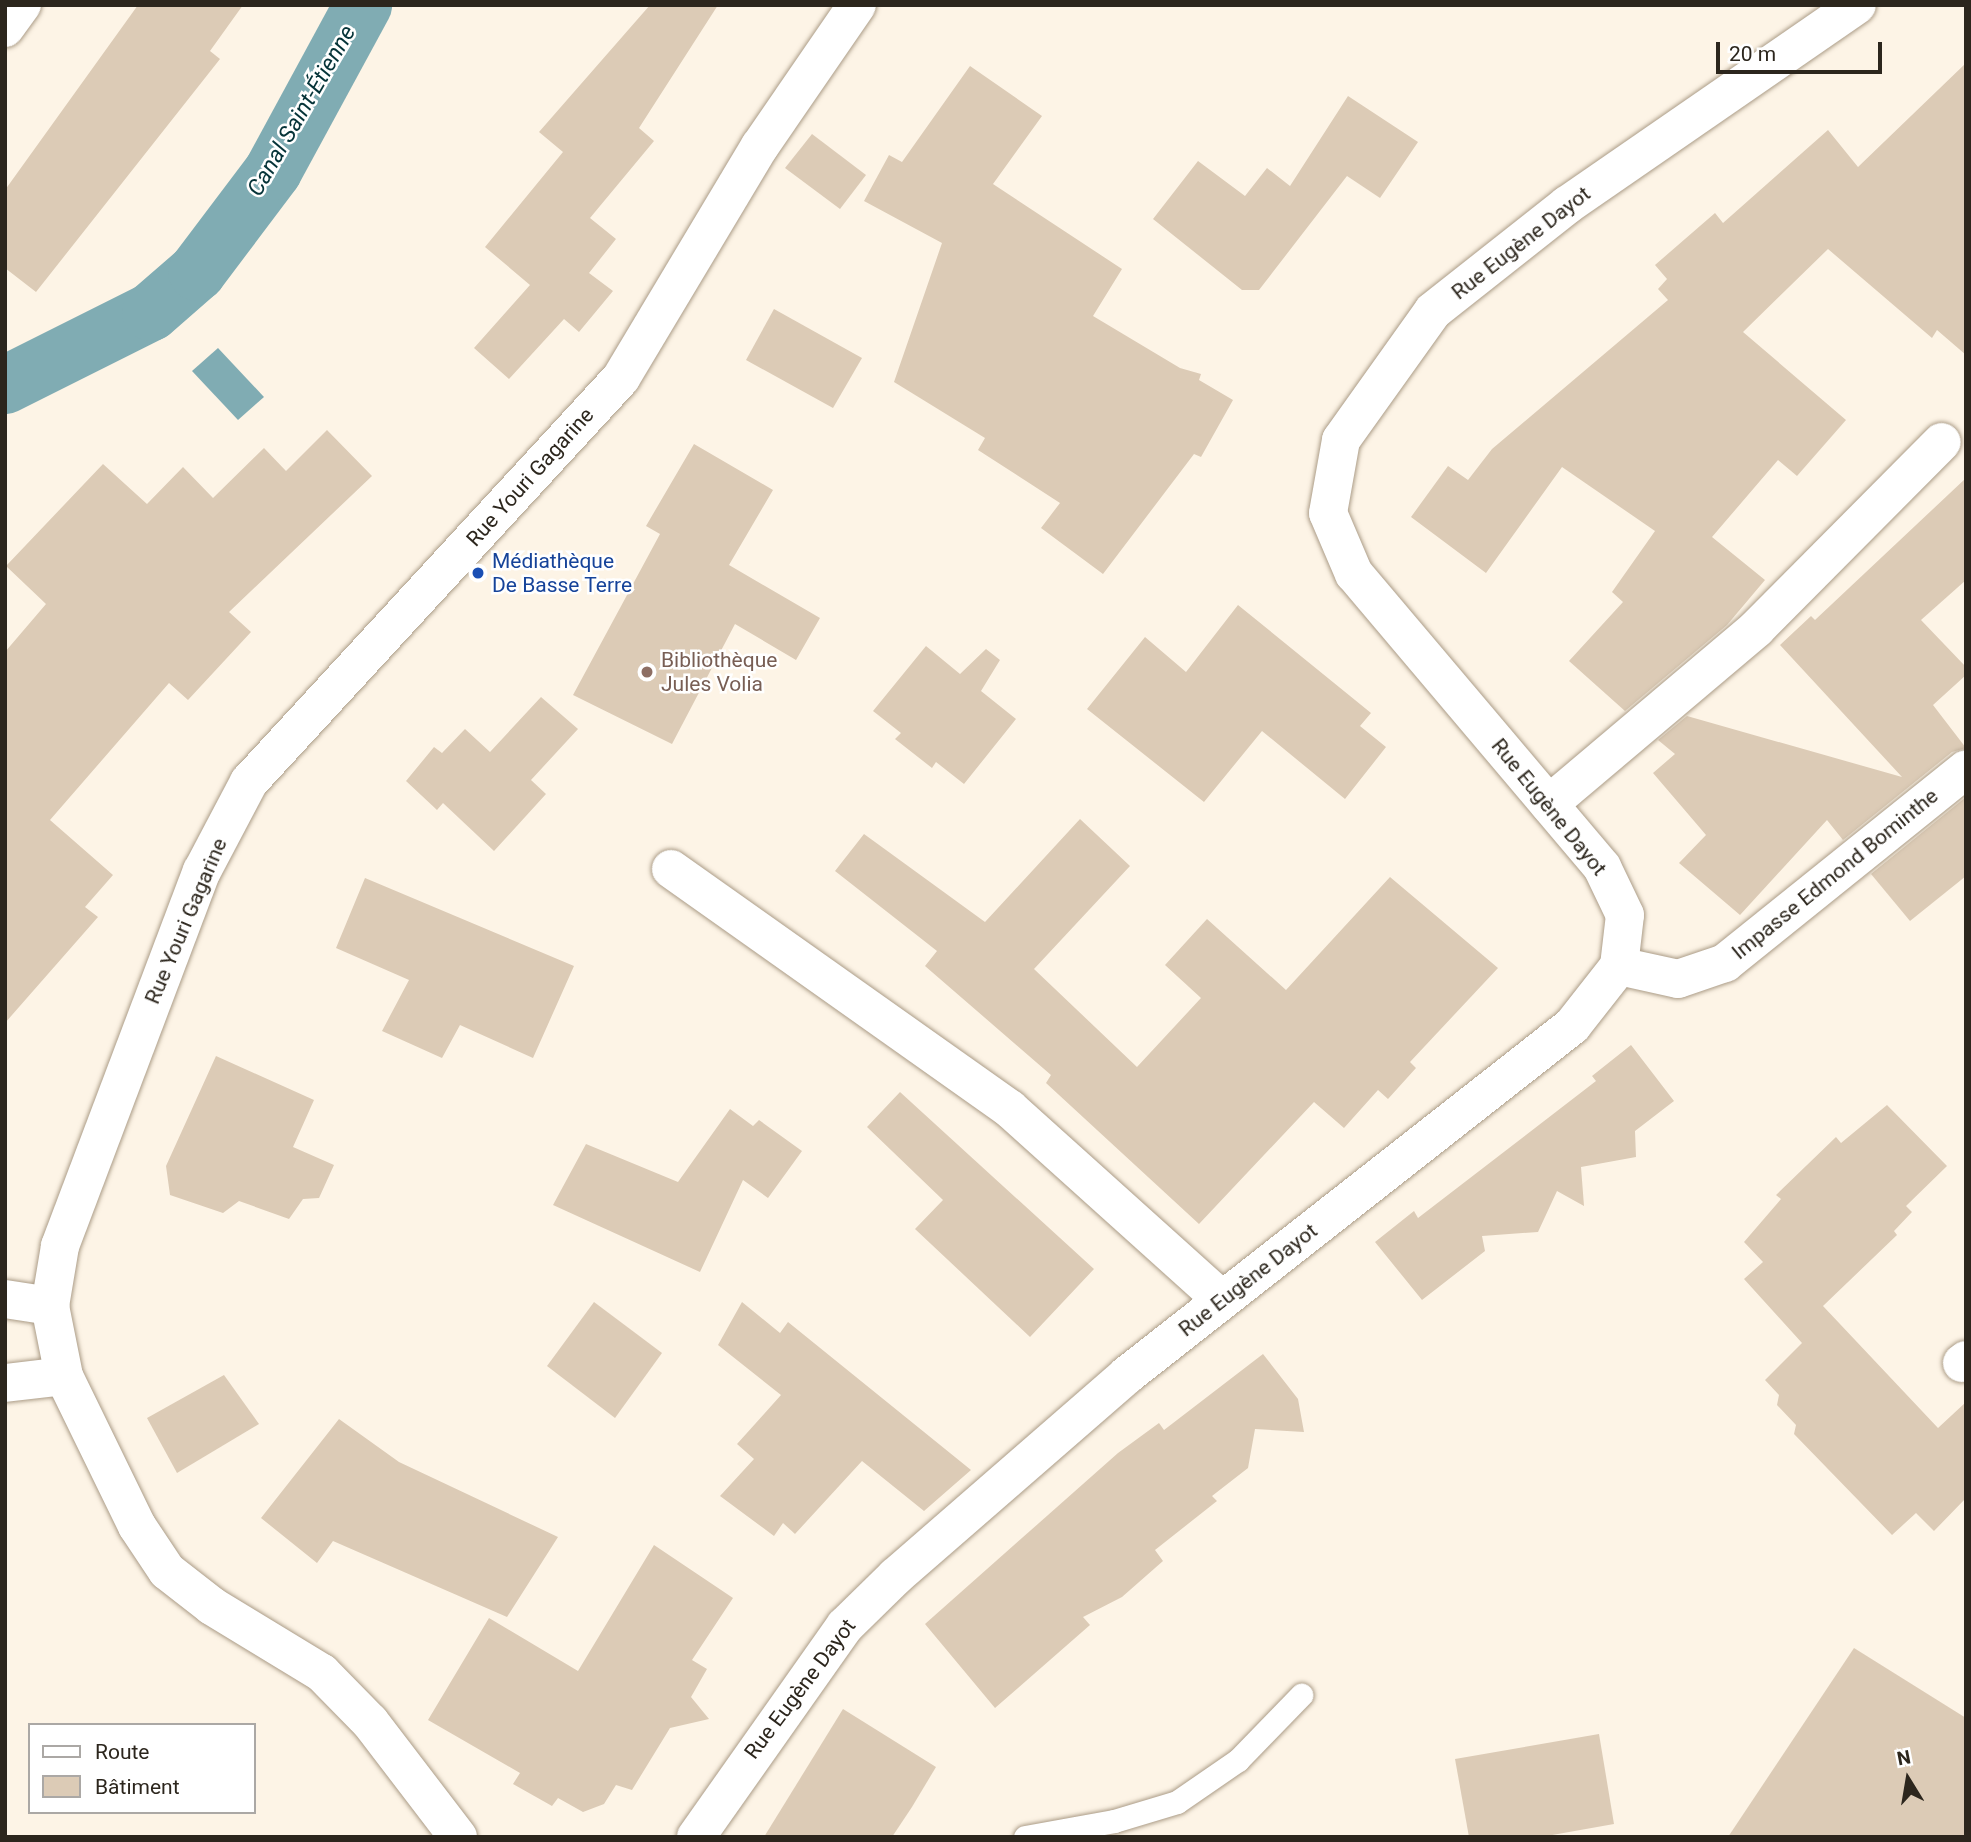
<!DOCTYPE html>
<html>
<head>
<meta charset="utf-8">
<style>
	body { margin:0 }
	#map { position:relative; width:1971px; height:1842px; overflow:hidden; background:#fdf4e6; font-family:Roboto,sans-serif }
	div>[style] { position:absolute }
	.water>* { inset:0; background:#80acb3 }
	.canal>* { height:58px; margin:-29px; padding:0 29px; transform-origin:29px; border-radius:29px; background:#80acb3 }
	.building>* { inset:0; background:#dccbb6 }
	.roads { filter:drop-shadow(0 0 2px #ab9c87) drop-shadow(0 0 2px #ab9c87) }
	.lane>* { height:23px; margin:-11.5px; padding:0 11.5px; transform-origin:11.5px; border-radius:11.5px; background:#fff }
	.street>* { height:38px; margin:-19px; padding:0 19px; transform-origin:19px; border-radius:19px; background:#fff }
	.secondary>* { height:38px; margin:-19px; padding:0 19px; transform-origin:19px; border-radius:19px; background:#fff }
	.dots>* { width:19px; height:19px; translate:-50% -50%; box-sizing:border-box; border:4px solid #fff; border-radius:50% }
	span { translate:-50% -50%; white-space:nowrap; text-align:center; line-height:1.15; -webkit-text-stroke:5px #fff; paint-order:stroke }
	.street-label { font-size:21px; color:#2c261d }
	.transit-label { font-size:21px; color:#164399 }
	.left { translate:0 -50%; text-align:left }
	.education-label { font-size:21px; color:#785e54 }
	.water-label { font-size:23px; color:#053338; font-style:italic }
	.frame { position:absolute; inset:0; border:7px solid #2c261d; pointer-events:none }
	.legend { position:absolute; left:28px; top:1723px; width:228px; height:91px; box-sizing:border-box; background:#fff; border:2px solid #aba8a5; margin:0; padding:9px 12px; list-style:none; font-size:21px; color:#2c261d }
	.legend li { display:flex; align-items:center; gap:14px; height:35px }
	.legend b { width:35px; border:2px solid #aba8a5 }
	.north { position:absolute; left:1873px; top:1744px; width:70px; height:70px; -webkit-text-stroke:5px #fff; paint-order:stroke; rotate:349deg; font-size:19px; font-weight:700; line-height:28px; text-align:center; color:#2c261d }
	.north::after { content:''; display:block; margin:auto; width:24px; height:32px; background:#2c261d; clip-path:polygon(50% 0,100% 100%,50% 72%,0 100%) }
	.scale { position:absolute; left:1716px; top:42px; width:166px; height:32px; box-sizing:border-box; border:4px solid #2c261d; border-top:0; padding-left:9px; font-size:21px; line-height:24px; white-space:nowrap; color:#2c261d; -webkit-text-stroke:5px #fff; paint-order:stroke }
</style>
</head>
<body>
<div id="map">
	<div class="water">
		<div style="clip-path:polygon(218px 348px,264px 397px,238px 420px,192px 371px)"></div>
	</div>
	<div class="canal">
		<div style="left:5px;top:385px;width:163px;rotate:-26.6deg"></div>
		<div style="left:151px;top:312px;width:61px;rotate:-41deg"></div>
		<div style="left:197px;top:272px;width:126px;rotate:-53deg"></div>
		<div style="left:273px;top:171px;width:189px;rotate:-61.5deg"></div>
	</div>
	<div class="building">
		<div style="clip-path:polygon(138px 5px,243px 5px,210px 51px,220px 59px,36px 292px,5px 268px,5px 190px)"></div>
		<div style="clip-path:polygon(650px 5px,718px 5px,639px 128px,654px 141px,590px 218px,616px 239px,589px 273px,613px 291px,579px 332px,564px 319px,509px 379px,474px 348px,530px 285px,485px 247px,563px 152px,539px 132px)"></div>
		<div style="clip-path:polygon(1966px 63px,1966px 355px,1937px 330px,1932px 338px,1828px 249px,1743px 332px,1846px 420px,1797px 476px,1778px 460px,1712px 537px,1765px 580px,1727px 625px,1625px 711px,1569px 661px,1623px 602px,1612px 592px,1655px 531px,1562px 467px,1486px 573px,1411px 517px,1448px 466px,1468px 480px,1492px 449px,1668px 300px,1658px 289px,1667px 279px,1655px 265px,1715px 213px,1723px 223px,1828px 130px,1858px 167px)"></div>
		<div style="clip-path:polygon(970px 66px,1042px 116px,993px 184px,1122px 269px,1093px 316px,1180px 368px,1201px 374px,1199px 380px,1233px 400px,1201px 457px,1194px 454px,1103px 574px,1041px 528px,1060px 503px,978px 450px,985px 438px,894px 382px,942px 243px,864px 201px,889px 155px,902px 162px)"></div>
		<div style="clip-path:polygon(1348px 96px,1418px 142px,1380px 198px,1347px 176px,1259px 290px,1242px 290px,1153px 219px,1198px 161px,1245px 196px,1267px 168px,1290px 186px)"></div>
		<div style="clip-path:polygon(812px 134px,866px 175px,840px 209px,785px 168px)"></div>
		<div style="clip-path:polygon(774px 309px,862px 358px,833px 408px,746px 360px)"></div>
		<div style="clip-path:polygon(327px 430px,372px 476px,229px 612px,251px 632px,188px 700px,169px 683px,50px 820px,113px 875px,85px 907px,98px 917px,5px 1023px,5px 652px,46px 604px,6px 566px,103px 464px,147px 504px,183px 467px,213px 498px,264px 448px,286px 471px)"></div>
		<div style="clip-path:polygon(694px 444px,773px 490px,729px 565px,820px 618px,796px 660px,735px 624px,672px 744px,573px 695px,660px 534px,646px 526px)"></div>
		<div style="clip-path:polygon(1966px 478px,1966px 580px,1921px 620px,1966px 667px,1966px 675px,1933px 705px,1966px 748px,1952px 752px,1843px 840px,1827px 820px,1740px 915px,1679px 863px,1706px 835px,1653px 773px,1675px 754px,1658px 740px,1687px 716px,1902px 777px,1780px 645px,1811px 616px,1815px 620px)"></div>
		<div style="clip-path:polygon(1238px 605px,1371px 713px,1360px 726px,1386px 747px,1345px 799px,1262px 731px,1204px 802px,1087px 709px,1145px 637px,1186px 672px)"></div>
		<div style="clip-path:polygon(926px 646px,960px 674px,986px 649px,1000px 660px,981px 691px,1016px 719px,964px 784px,936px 762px,932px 768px,895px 739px,901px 733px,873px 711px)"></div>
		<div style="clip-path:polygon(541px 697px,578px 729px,531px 780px,546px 794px,494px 851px,443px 803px,437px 810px,406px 781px,434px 747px,442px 753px,465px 729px,490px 752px)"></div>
		<div style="clip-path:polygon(1966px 797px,1966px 876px,1910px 921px,1871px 874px)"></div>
		<div style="clip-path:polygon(1080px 819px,1130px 866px,1034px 969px,1137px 1067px,1201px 998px,1165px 965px,1207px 919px,1286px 990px,1390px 877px,1498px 968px,1410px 1062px,1416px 1068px,1388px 1099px,1378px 1090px,1344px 1128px,1314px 1102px,1199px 1224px,1046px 1083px,1051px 1075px,925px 966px,937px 951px,835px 871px,864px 834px,985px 922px)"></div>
		<div style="clip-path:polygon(365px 878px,574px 966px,533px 1058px,460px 1025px,442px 1058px,382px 1031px,409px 980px,336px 948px)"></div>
		<div style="clip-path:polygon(1631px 1045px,1674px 1101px,1635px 1131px,1636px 1157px,1581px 1167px,1584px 1206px,1557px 1191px,1538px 1232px,1482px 1236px,1485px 1251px,1422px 1300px,1375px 1242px,1414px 1211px,1418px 1218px,1596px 1081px,1592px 1076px)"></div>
		<div style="clip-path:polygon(216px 1056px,314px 1100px,293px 1147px,334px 1165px,319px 1198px,303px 1199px,289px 1219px,239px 1201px,223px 1213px,170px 1195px,166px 1166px)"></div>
		<div style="clip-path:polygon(900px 1092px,1094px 1269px,1030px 1337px,915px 1229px,943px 1200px,867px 1127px)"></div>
		<div style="clip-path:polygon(1887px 1105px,1947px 1166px,1906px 1206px,1912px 1212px,1894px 1231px,1897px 1235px,1823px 1306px,1938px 1428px,1966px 1402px,1966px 1498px,1934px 1531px,1916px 1513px,1892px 1535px,1794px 1434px,1796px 1425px,1777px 1405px,1779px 1395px,1765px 1380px,1802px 1343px,1744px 1279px,1763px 1262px,1744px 1242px,1781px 1199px,1776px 1195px,1836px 1137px,1841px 1143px)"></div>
		<div style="clip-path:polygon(730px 1109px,753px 1126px,759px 1120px,802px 1151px,768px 1198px,743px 1180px,700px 1272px,553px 1205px,586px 1144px,678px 1182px)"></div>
		<div style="clip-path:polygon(594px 1302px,662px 1353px,615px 1418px,547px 1366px)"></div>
		<div style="clip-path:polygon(742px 1302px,780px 1333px,788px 1322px,971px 1470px,924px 1511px,862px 1461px,795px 1534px,783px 1523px,774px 1536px,720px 1496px,754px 1459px,737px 1444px,781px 1395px,718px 1345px)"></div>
		<div style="clip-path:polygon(1263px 1354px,1298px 1399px,1304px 1432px,1255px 1429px,1248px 1468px,1212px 1496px,1217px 1501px,1155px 1550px,1163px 1561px,1122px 1597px,1083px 1617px,1090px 1625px,995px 1708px,925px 1624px,1118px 1453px,1159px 1423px,1164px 1430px)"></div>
		<div style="clip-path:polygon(224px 1375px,259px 1424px,177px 1473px,147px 1418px)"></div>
		<div style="clip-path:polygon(339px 1419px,399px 1462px,558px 1537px,507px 1617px,333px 1541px,317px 1563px,261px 1518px)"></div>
		<div style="clip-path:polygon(654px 1545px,733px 1598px,692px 1660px,707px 1669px,691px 1697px,709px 1719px,670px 1728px,632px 1790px,616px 1785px,604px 1804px,583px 1812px,558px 1798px,552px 1806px,513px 1784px,520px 1773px,428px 1720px,489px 1618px,578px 1671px)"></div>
		<div style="clip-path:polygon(1854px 1648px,1966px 1718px,1966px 1837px,1728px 1837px)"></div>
		<div style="clip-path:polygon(843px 1709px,936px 1767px,912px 1807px,892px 1837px,764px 1837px)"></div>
		<div style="clip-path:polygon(1599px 1734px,1614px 1824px,1541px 1837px,1469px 1837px,1455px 1759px)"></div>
	</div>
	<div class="roads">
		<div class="lane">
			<div style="left:1025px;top:1837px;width:90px;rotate:-10.2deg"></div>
			<div style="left:1114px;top:1821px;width:66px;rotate:-16.8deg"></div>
			<div style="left:1177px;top:1802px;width:74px;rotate:-34.5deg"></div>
			<div style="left:1238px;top:1760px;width:91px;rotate:-45.9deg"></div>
		</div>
		<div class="street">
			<div style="left:5px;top:28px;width:29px;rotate:-54deg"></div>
			<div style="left:1549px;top:804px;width:272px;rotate:-40.2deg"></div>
			<div style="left:1757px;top:628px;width:262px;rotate:-45.2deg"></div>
			<div style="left:671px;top:869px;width:415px;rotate:35.3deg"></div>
			<div style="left:1010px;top:1109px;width:285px;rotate:42deg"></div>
			<div style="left:1619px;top:966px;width:60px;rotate:12.4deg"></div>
			<div style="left:1678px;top:979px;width:50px;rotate:-18.8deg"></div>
			<div style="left:1725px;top:963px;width:309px;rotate:-38.8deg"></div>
			<div style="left:1962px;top:1363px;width:5px;rotate:-37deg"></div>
			<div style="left:5px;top:1383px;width:59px;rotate:-6.8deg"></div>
			<div style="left:696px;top:1837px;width:258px;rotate:-54.8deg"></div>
			<div style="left:845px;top:1626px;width:71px;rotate:-44.4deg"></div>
			<div style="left:896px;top:1576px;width:306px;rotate:-41deg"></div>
			<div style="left:1127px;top:1375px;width:566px;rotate:-38.11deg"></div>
			<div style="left:1572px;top:1026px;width:76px;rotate:-51.9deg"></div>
			<div style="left:1619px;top:966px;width:51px;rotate:-83.3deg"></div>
			<div style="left:1625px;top:915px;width:53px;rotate:-115.6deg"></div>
			<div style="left:1602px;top:867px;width:384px;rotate:-130.2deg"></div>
			<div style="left:1354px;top:574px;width:66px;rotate:-113.1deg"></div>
			<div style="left:1328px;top:513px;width:74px;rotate:-79.9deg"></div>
			<div style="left:1341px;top:440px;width:158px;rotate:-54.5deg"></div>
			<div style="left:1433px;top:311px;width:171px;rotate:-38.3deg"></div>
			<div style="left:1567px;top:205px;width:352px;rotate:-34.6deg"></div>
		</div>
		<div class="secondary">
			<div style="left:5px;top:1299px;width:46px;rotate:8.8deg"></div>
			<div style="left:458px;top:1837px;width:145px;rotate:-127.4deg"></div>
			<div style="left:370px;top:1722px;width:69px;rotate:-134.4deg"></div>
			<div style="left:322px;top:1673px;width:129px;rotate:-148.7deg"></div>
			<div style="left:212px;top:1606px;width:57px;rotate:-142.1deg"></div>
			<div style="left:167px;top:1571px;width:54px;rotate:-123.7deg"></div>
			<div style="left:137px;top:1526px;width:167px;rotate:-116deg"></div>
			<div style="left:64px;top:1376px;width:71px;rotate:-101.3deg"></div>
			<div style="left:50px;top:1306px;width:61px;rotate:-80.5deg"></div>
			<div style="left:60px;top:1246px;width:401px;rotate:-69.3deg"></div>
			<div style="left:202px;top:871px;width:101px;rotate:-62.2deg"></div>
			<div style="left:249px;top:782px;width:549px;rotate:-47.36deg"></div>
			<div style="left:621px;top:378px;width:270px;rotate:-59.1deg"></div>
			<div style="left:760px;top:146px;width:171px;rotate:-55.5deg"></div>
		</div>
	</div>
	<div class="dots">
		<div style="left:478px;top:573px;background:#1a4fb4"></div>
		<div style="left:647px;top:672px;background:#8d6e63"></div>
	</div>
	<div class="street-label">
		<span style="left:1521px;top:243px;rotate:-38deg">Rue Eugène Dayot</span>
		<span style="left:530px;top:477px;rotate:-48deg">Rue Youri Gagarine</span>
		<span style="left:1549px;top:807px;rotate:51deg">Rue Eugène Dayot</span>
		<span style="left:1835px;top:874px;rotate:-39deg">Impasse Edmond Bominthe</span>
		<span style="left:186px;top:921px;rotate:-67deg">Rue Youri Gagarine</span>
		<span style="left:1248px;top:1280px;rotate:-38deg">Rue Eugène Dayot</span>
		<span style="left:800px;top:1689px;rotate:-53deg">Rue Eugène Dayot</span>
	</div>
	<div class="transit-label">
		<span class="left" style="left:492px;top:573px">Médiathèque<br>De Basse Terre</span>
	</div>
	<div class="education-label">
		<span class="left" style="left:661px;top:672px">Bibliothèque<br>Jules Volia</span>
	</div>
	<div class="water-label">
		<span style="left:302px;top:111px;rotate:-60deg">Canal Saint-Étienne</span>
	</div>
	<div class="frame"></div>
	<ul class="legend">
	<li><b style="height:9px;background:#fff"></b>Route</li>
	<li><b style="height:19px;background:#dccbb6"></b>Bâtiment</li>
	</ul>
	<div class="north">N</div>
	<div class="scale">20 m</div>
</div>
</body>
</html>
